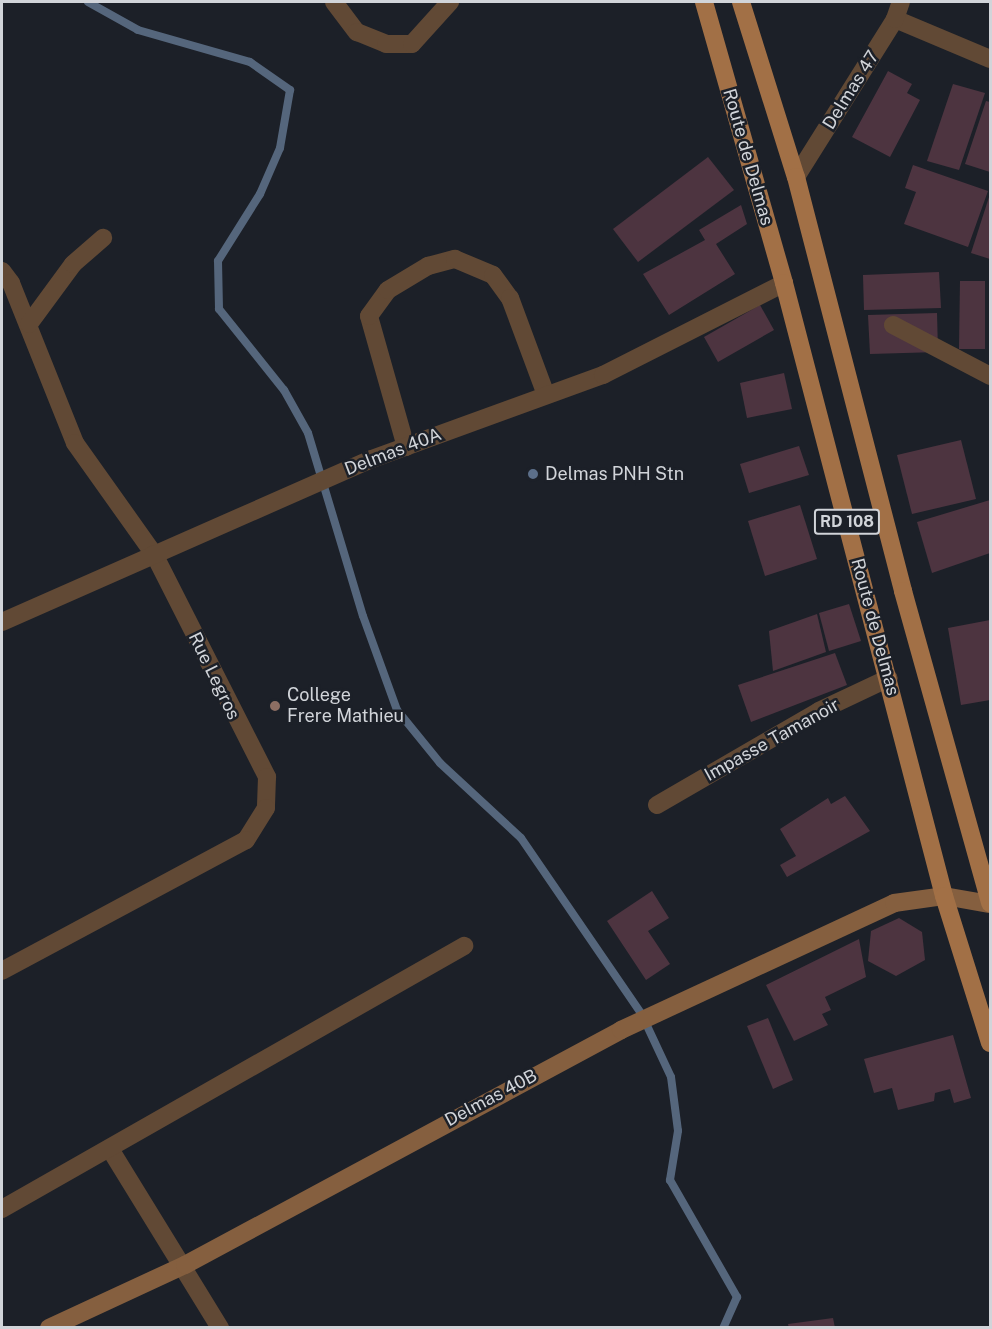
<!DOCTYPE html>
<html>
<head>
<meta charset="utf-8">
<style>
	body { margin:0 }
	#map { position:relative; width:992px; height:1329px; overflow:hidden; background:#1c2028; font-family:"Public Sans",sans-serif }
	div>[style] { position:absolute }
	.stream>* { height:8px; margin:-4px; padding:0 4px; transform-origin:4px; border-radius:4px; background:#55667c }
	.building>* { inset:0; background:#4d3440 }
	.street>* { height:18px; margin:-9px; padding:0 9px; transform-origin:9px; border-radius:9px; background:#614935 }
	.secondary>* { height:18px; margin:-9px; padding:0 9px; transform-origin:9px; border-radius:9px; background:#855f3f }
	.primary>* { height:18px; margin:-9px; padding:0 9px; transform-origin:9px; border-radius:9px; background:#a27046 }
	.dots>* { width:16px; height:16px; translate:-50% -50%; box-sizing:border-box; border:3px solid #1c2028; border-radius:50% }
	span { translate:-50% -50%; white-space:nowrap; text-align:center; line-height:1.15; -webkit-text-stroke:5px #1c2028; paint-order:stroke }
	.shield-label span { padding:2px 4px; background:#1c2028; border:2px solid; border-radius:4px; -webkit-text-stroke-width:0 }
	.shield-label { font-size:16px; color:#d1d4d9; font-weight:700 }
	.street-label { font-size:18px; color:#d1d4d9 }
	.poi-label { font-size:18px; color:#d1d4d9 }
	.left { translate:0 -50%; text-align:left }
	.frame { position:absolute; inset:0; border:3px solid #d1d4d9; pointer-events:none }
</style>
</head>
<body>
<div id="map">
	<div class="stream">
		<div style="left:88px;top:2px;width:57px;rotate:29.2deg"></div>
		<div style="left:138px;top:30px;width:116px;rotate:15.9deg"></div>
		<div style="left:250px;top:62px;width:49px;rotate:35deg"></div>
		<div style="left:290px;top:90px;width:59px;rotate:99.8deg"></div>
		<div style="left:280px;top:148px;width:50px;rotate:113.5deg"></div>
		<div style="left:260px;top:194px;width:79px;rotate:122.1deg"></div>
		<div style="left:218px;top:261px;width:48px;rotate:88.8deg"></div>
		<div style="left:219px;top:309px;width:104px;rotate:51.3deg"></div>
		<div style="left:284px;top:390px;width:49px;rotate:60.8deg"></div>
		<div style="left:308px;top:433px;width:191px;rotate:73.3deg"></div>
		<div style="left:363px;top:616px;width:100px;rotate:70.1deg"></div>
		<div style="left:397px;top:710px;width:68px;rotate:50.9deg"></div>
		<div style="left:440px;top:763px;width:110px;rotate:42.8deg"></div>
		<div style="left:521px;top:838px;width:214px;rotate:55.6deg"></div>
		<div style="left:642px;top:1015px;width:68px;rotate:64.9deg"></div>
		<div style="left:671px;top:1077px;width:54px;rotate:82.6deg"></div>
		<div style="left:678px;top:1131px;width:50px;rotate:99.3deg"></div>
		<div style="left:670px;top:1180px;width:135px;rotate:60.2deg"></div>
		<div style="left:737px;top:1297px;width:34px;rotate:114deg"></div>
	</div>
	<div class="building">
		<div style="clip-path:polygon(888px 71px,912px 84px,907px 93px,920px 100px,890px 157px,852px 137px)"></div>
		<div style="clip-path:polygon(953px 84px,985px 93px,959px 170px,927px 161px)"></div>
		<div style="clip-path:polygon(986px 101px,990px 102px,990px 172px,965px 164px)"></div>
		<div style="clip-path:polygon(708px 157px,734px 190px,638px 262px,613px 229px)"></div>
		<div style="clip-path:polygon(913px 165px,988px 191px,968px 247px,904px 224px,916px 192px,905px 188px)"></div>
		<div style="clip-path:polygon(990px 194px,990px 259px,971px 253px)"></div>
		<div style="clip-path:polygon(741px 205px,747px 224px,716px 244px,735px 274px,669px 315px,643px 274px,705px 240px,699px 230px)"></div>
		<div style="clip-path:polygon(939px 272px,941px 308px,864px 310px,863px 275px)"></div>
		<div style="clip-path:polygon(960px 281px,985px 281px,985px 349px,959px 349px)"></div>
		<div style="clip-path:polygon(760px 305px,774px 330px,718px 362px,704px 337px)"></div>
		<div style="clip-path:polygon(937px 313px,938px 352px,870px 354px,868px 315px)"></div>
		<div style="clip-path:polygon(784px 373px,792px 409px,747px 418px,740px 383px)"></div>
		<div style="clip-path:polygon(961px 440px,976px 499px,912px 514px,897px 455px)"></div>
		<div style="clip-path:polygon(799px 446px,809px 475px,749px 493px,740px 464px)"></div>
		<div style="clip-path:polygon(990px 500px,990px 553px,932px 573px,917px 522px)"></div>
		<div style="clip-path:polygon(800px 505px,817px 559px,765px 576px,748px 521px)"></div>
		<div style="clip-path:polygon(849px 604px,861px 641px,829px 651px,819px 613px)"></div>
		<div style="clip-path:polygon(817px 614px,826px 652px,773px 671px,769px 631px)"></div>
		<div style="clip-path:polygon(990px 620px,990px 700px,961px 705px,948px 628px)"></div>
		<div style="clip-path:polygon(835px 653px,847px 685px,751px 722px,738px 685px)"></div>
		<div style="clip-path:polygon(845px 796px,870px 831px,787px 877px,780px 865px,796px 856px,780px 829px,828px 798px,831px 804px)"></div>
		<div style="clip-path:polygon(652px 891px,669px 918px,648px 931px,670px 964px,646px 980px,607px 921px)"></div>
		<div style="clip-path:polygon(899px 918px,922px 932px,925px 960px,896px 976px,868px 961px,871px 931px)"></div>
		<div style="clip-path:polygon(859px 939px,866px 977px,825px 997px,831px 1010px,822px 1014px,828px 1025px,794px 1041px,766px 985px)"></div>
		<div style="clip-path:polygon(768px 1018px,793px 1080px,773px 1089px,747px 1026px)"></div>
		<div style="clip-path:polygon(953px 1035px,971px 1098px,954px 1103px,950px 1089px,935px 1093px,934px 1101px,898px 1110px,892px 1088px,874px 1093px,864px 1059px)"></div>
		<div style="clip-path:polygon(833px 1318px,835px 1328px,789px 1328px,788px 1324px)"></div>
	</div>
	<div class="street">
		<div style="left:334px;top:2px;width:38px;rotate:53deg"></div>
		<div style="left:357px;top:32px;width:31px;rotate:22deg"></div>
		<div style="left:386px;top:44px;width:26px"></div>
		<div style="left:412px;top:44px;width:57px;rotate:-47.9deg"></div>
		<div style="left:895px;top:19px;width:103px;rotate:22.8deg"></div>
		<div style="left:796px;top:177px;width:186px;rotate:-57.9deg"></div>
		<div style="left:895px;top:19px;width:18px;rotate:-71deg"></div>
		<div style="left:2px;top:271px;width:15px;rotate:53deg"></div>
		<div style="left:11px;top:283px;width:172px;rotate:68.2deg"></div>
		<div style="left:75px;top:443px;width:136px;rotate:54.6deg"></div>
		<div style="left:154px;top:554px;width:250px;rotate:63.1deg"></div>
		<div style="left:267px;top:777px;width:31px;rotate:92deg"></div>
		<div style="left:266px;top:808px;width:38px;rotate:122deg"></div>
		<div style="left:246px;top:840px;width:277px;rotate:151.8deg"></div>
		<div style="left:29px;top:324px;width:74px;rotate:-53.7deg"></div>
		<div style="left:73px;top:264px;width:40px;rotate:-41deg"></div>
		<div style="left:893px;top:325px;width:110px;rotate:27.7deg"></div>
		<div style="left:406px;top:447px;width:136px;rotate:-105.8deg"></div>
		<div style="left:369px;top:316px;width:32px;rotate:-54deg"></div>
		<div style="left:388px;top:290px;width:47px;rotate:-31deg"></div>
		<div style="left:428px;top:266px;width:28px;rotate:-15deg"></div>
		<div style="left:455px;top:259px;width:41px;rotate:22.8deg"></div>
		<div style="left:493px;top:275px;width:29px;rotate:54deg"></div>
		<div style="left:510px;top:298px;width:103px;rotate:69.6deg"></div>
		<div style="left:2px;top:622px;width:404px;rotate:-23.8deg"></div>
		<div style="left:372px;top:459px;width:246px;rotate:-20deg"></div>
		<div style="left:603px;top:375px;width:203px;rotate:-26.9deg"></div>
		<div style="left:657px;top:805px;width:187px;rotate:-30.1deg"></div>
		<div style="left:819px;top:711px;width:77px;rotate:-25.2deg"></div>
		<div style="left:110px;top:1149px;width:210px;rotate:58.4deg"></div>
		<div style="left:2px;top:1209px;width:532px;rotate:-29.65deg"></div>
	</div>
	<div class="secondary">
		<div style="left:49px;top:1328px;width:150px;rotate:-24.9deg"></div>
		<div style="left:185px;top:1265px;width:495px;rotate:-28.3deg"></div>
		<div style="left:621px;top:1030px;width:301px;rotate:-24.9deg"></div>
		<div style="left:894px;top:903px;width:50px;rotate:-8deg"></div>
		<div style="left:944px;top:896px;width:47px;rotate:9.9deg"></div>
	</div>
	<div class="primary">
		<div style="left:704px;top:2px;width:292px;rotate:74.1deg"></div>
		<div style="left:784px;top:283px;width:634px;rotate:75.37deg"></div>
		<div style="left:944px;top:896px;width:154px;rotate:72.6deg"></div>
		<div style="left:741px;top:2px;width:183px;rotate:72.6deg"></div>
		<div style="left:796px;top:177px;width:428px;rotate:75.5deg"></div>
		<div style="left:903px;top:591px;width:324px;rotate:74.4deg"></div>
	</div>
	<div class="dots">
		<div style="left:533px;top:474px;background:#5c6f8a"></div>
		<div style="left:275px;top:706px;background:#8d6e63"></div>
	</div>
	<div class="shield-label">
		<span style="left:847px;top:522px">RD 108</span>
	</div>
	<div class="street-label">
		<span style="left:851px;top:90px;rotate:-58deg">Delmas 47</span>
		<span style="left:748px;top:157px;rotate:74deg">Route de Delmas</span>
		<span style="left:393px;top:452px;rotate:-21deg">Delmas 40A</span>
		<span style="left:875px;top:627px;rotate:75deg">Route de Delmas</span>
		<span style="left:214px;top:676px;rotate:64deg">Rue Legros</span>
		<span style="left:772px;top:740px;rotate:-29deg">Impasse Tamanoir</span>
		<span style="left:491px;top:1098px;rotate:-28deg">Delmas 40B</span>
	</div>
	<div class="poi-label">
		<span class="left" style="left:545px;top:474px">Delmas PNH Stn</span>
		<span class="left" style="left:287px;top:706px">College<br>Frere Mathieu</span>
	</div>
	<div class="frame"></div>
</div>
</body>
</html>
